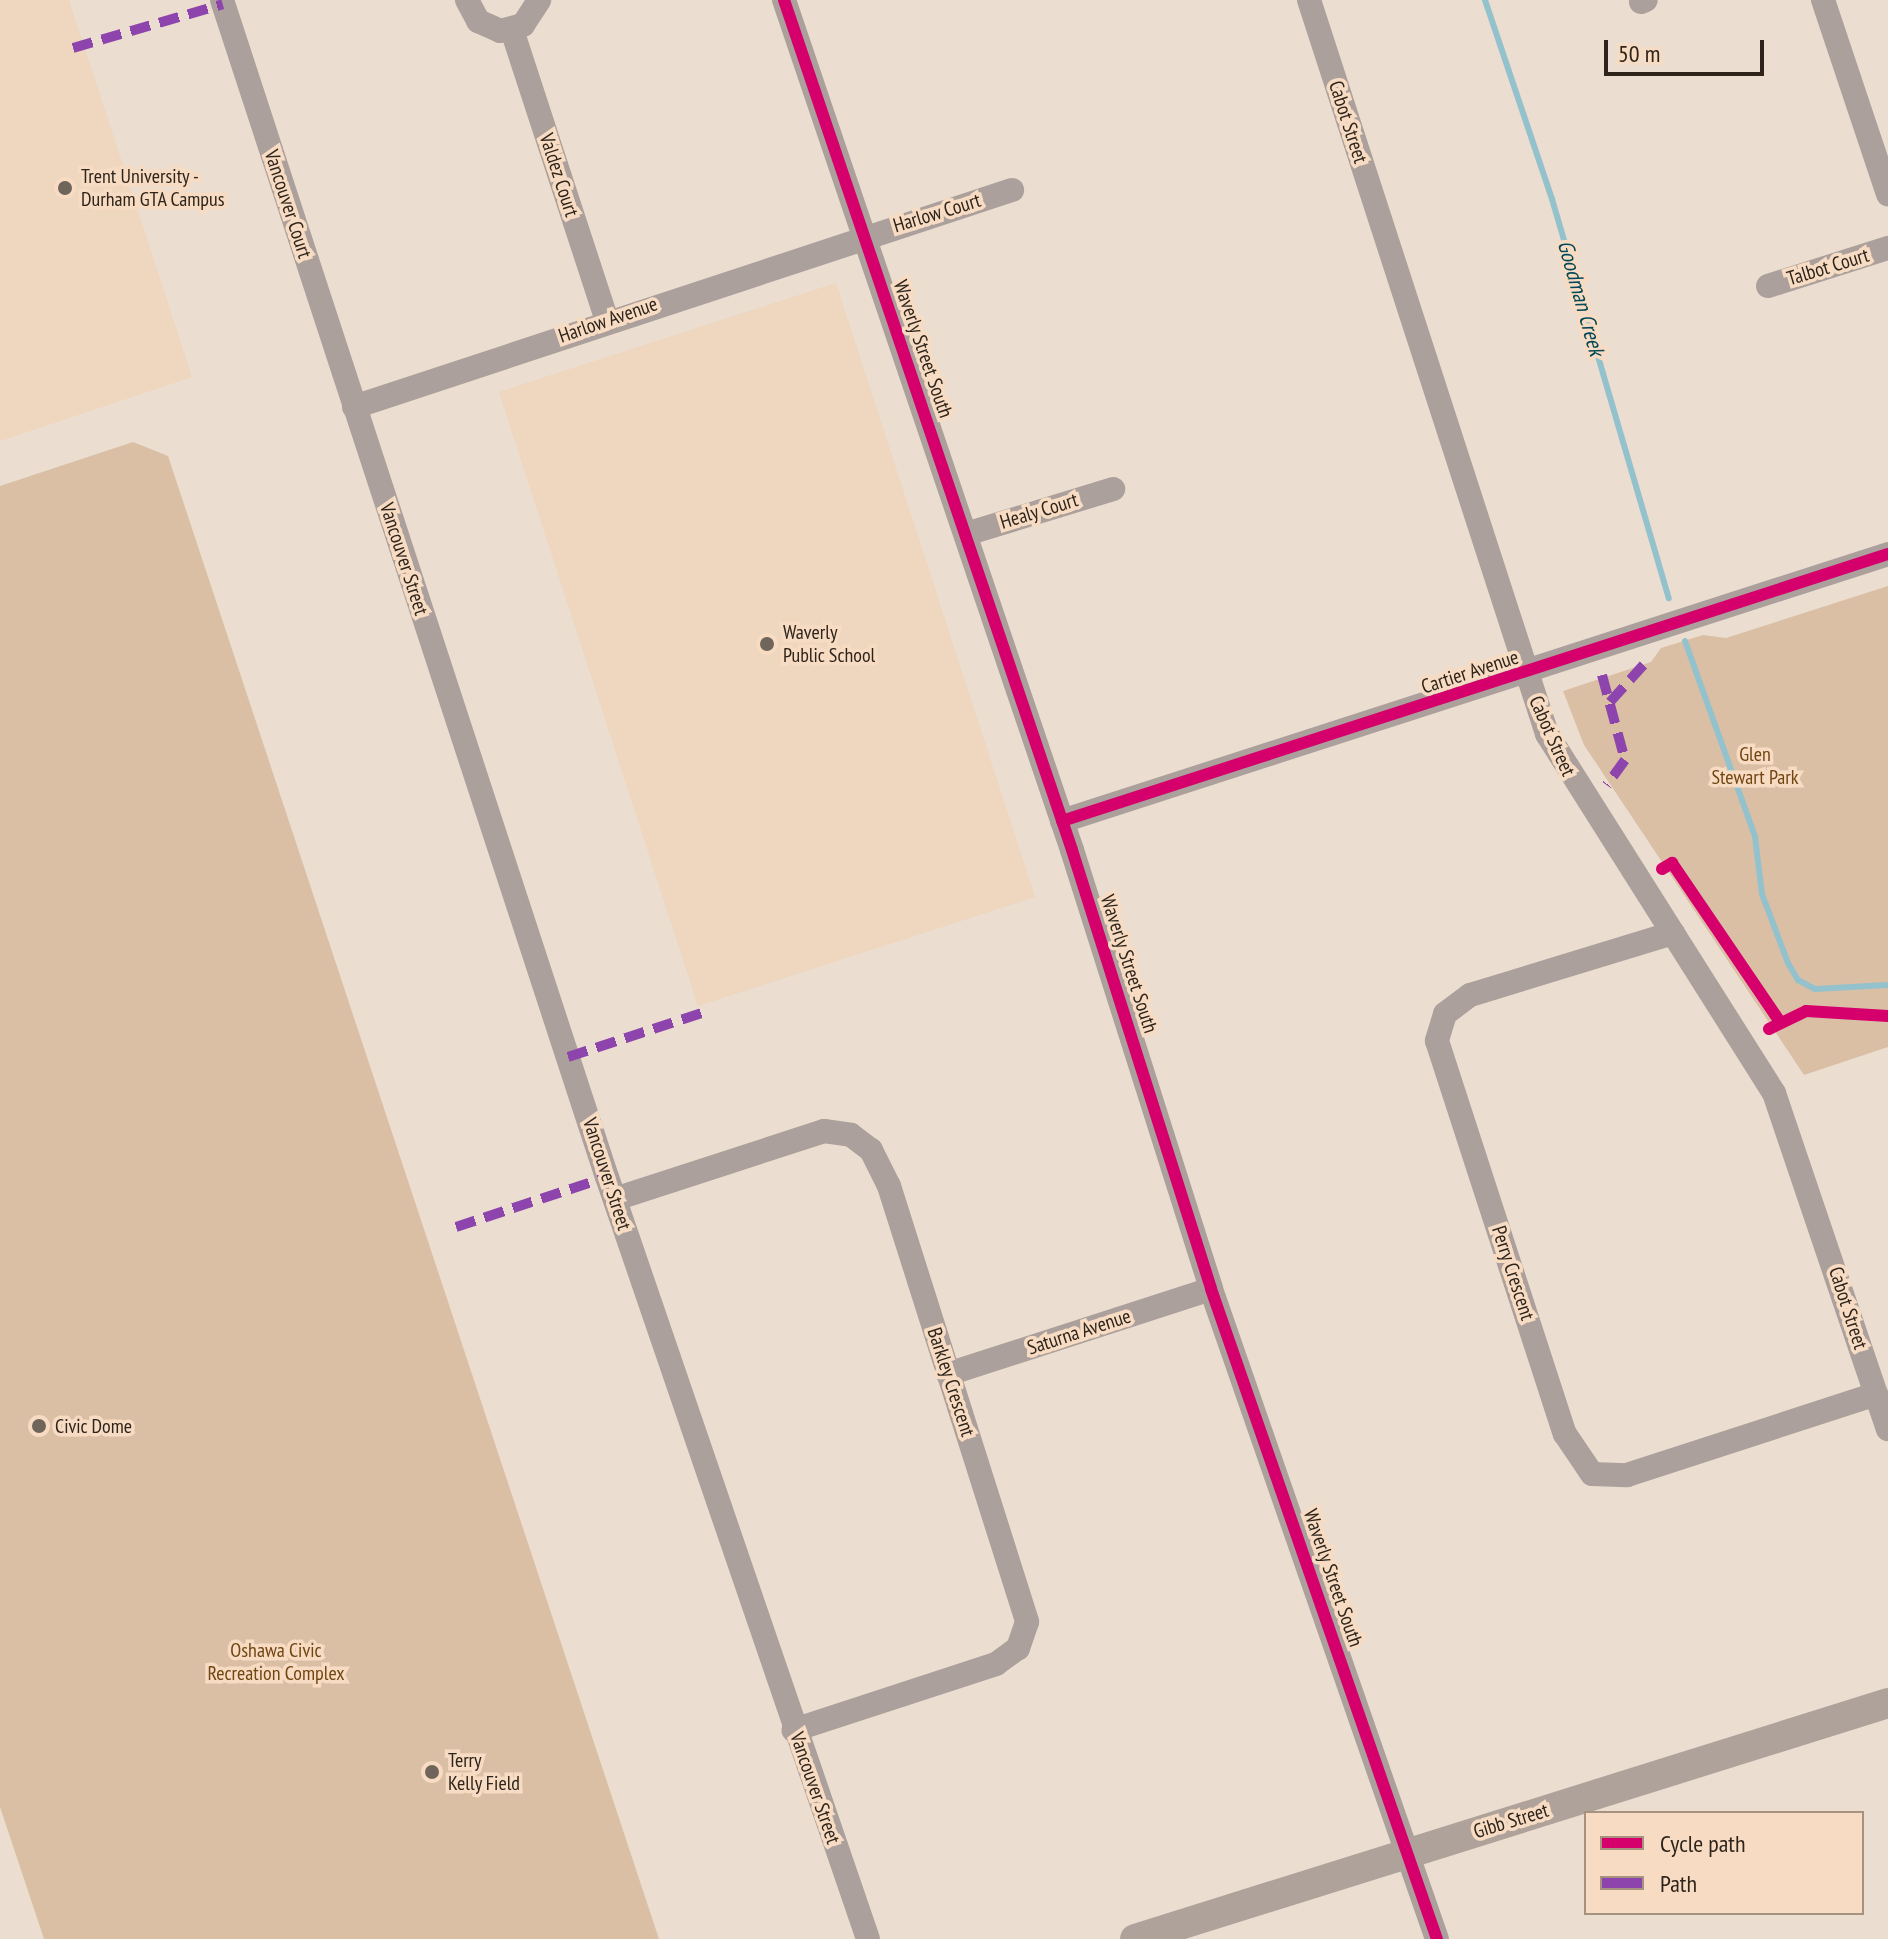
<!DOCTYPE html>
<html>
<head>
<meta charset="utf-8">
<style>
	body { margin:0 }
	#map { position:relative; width:1888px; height:1939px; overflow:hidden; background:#ebddcf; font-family:"PT Sans Narrow",sans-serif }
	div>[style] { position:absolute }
	.built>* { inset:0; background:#eed6bf }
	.green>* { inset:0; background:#dabfa5 }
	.stream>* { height:6px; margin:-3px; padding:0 3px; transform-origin:3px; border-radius:3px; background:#93c2cd }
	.minor>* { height:24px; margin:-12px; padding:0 12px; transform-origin:12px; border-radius:12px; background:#aba09b }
	.major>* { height:30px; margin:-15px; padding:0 15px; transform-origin:15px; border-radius:15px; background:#afa29a }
	.quiet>* { height:10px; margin-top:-5px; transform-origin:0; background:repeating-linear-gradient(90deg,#8e44ad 0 20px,transparent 0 30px) }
	.cycleway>* { height:12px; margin:-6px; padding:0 6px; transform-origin:6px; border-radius:6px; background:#d6006c }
	.dots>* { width:22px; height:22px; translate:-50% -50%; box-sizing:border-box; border:4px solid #f7dcc3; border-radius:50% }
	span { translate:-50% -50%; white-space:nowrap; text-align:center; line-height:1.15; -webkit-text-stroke:7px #f7dcc3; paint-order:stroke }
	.street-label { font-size:20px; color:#2e241b }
	.poi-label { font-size:20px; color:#2e241b }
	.left { translate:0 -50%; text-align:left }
	.park-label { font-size:20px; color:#714512 }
	.water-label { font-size:22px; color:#014757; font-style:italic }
	.legend { position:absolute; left:1584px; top:1811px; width:280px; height:104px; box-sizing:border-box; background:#f7dcc3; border:2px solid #a79280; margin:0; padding:10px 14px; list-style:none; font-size:24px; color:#2e241b }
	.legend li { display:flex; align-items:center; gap:16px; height:40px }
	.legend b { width:40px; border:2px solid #a79280 }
	.scale { position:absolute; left:1604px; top:40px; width:160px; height:36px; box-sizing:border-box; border:4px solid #2e241b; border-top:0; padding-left:10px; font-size:24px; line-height:28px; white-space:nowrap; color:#2e241b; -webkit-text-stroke:6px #f7dcc3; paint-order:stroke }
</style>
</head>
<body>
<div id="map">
	<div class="built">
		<div style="clip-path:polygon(0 0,69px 0,192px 377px,0 441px)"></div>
		<div style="clip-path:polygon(836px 283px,1035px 897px,698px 1006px,499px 392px)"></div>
	</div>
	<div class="green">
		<div style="clip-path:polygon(133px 442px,168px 456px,659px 1939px,44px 1939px,0 1807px,0 486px)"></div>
		<div style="clip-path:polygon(1888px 586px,1888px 1047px,1804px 1075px,1584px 745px,1563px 691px,1651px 662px,1661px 648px,1703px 635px,1726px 638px)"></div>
	</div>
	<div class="stream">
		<div style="left:1485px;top:0;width:210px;rotate:71.4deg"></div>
		<div style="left:1552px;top:199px;width:416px;rotate:73.7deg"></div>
		<div style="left:1685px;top:641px;width:208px;rotate:70.3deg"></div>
		<div style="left:1755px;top:837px;width:57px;rotate:83deg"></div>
		<div style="left:1762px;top:894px;width:74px;rotate:69.4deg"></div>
		<div style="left:1788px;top:963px;width:20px;rotate:60deg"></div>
		<div style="left:1798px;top:980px;width:19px;rotate:28deg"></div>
		<div style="left:1815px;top:989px;width:73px;rotate:-3.1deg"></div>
	</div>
	<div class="minor">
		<div style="left:222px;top:0;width:1238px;rotate:71.89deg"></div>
		<div style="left:607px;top:1177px;width:805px;rotate:71.09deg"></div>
		<div style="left:467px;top:0;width:24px;rotate:62deg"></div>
		<div style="left:478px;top:21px;width:24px;rotate:24deg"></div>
		<div style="left:500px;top:31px;width:24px;rotate:-15deg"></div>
		<div style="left:523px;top:25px;width:30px;rotate:-57deg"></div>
		<div style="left:784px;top:0;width:897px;rotate:71.28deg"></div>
		<div style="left:1072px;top:850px;width:460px;rotate:72.4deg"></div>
		<div style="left:1211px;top:1289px;width:688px;rotate:70.83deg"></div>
		<div style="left:1309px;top:0;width:772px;rotate:72.03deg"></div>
		<div style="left:1547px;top:734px;width:425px;rotate:57.7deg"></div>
		<div style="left:1774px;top:1093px;width:355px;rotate:71.3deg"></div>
		<div style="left:1823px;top:0;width:205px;rotate:71.5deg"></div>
		<div style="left:1641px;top:2px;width:5px;rotate:-22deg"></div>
		<div style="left:512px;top:30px;width:305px;rotate:71.9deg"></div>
		<div style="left:1768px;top:286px;width:126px;rotate:-17.6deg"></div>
		<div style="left:354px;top:407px;width:693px;rotate:-18.25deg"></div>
		<div style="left:966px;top:534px;width:154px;rotate:-17deg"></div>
		<div style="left:1062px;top:821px;width:868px;rotate:-17.91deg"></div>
		<div style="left:1673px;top:933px;width:212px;rotate:163deg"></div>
		<div style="left:1470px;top:995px;width:31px;rotate:143deg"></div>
		<div style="left:1445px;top:1014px;width:28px;rotate:107deg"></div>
		<div style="left:1437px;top:1041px;width:413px;rotate:72deg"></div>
		<div style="left:1565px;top:1434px;width:48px;rotate:56deg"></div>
		<div style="left:1592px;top:1474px;width:35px;rotate:2deg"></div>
		<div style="left:1627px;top:1475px;width:262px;rotate:-18deg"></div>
		<div style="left:615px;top:1199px;width:220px;rotate:-18deg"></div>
		<div style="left:824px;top:1131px;width:27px;rotate:8deg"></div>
		<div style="left:851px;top:1135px;width:25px;rotate:37deg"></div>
		<div style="left:871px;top:1150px;width:40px;rotate:63.4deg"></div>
		<div style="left:889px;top:1186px;width:457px;rotate:72.4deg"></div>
		<div style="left:1027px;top:1622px;width:28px;rotate:109deg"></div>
		<div style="left:1018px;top:1648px;width:27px;rotate:144deg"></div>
		<div style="left:996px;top:1664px;width:213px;rotate:161.9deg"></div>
		<div style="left:948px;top:1374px;width:276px;rotate:-17.9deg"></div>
	</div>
	<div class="major">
		<div style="left:1135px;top:1939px;width:789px;rotate:-17.4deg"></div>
	</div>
	<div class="quiet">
		<div style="left:73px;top:48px;width:156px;rotate:-16.3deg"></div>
		<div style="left:1602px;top:675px;width:88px;rotate:74.9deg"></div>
		<div style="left:1625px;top:760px;width:31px;rotate:126deg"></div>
		<div style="left:1610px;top:702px;width:57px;rotate:-47.9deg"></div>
		<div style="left:568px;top:1057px;width:144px;rotate:-18.2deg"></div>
		<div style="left:456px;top:1227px;width:159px;rotate:-18.3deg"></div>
	</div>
	<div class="cycleway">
		<div style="left:784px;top:0;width:897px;rotate:71.28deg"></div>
		<div style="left:1072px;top:850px;width:460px;rotate:72.4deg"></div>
		<div style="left:1211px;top:1289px;width:688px;rotate:70.83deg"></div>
		<div style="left:1062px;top:821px;width:868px;rotate:-17.91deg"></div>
		<div style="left:1662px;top:869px;width:12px;rotate:-31deg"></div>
		<div style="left:1672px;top:863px;width:192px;rotate:55.8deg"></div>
		<div style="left:1769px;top:1029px;width:41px;rotate:-25.9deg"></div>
		<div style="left:1806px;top:1011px;width:82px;rotate:3.5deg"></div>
	</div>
	<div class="dots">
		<div style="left:65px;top:188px;background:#70655a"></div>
		<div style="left:767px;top:644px;background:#70655a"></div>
		<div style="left:39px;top:1426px;background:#70655a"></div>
		<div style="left:432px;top:1772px;background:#70655a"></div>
	</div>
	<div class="street-label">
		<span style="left:1348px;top:122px;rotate:72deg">Cabot Street</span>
		<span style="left:559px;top:175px;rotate:72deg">Valdez Court</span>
		<span style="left:288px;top:204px;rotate:72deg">Vancouver Court</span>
		<span style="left:937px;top:213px;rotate:-17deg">Harlow Court</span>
		<span style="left:1828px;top:267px;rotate:-17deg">Talbot Court</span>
		<span style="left:608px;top:320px;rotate:-19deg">Harlow Avenue</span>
		<span style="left:923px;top:349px;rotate:71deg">Waverly Street South</span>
		<span style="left:1039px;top:511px;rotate:-17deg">Healy Court</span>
		<span style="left:404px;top:559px;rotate:72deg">Vancouver Street</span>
		<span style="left:1470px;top:672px;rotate:-18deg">Cartier Avenue</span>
		<span style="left:1552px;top:736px;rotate:66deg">Cabot Street</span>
		<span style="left:1129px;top:964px;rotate:72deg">Waverly Street South</span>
		<span style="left:607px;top:1174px;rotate:72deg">Vancouver Street</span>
		<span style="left:1513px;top:1273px;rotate:72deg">Perry Crescent</span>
		<span style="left:1848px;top:1308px;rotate:72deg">Cabot Street</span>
		<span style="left:1079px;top:1332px;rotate:-18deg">Saturna Avenue</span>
		<span style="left:951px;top:1382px;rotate:72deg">Barkley Crescent</span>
		<span style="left:1333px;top:1578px;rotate:71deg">Waverly Street South</span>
		<span style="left:815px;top:1788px;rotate:71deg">Vancouver Street</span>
		<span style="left:1511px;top:1821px;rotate:-17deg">Gibb Street</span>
	</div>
	<div class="poi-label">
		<span class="left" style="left:81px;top:188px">Trent University -<br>Durham GTA Campus</span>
		<span class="left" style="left:783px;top:644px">Waverly<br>Public School</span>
		<span class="left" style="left:55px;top:1426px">Civic Dome</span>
		<span class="left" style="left:448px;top:1772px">Terry<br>Kelly Field</span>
	</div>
	<div class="park-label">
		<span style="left:1755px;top:766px">Glen<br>Stewart Park</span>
		<span style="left:276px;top:1662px">Oshawa Civic<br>Recreation Complex</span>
	</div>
	<div class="water-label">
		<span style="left:1581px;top:298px;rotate:74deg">Goodman Creek</span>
	</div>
	<ul class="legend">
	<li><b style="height:10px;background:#d6006c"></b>Cycle path</li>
	<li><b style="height:10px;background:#8e44ad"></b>Path</li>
	</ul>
	<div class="scale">50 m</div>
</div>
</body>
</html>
